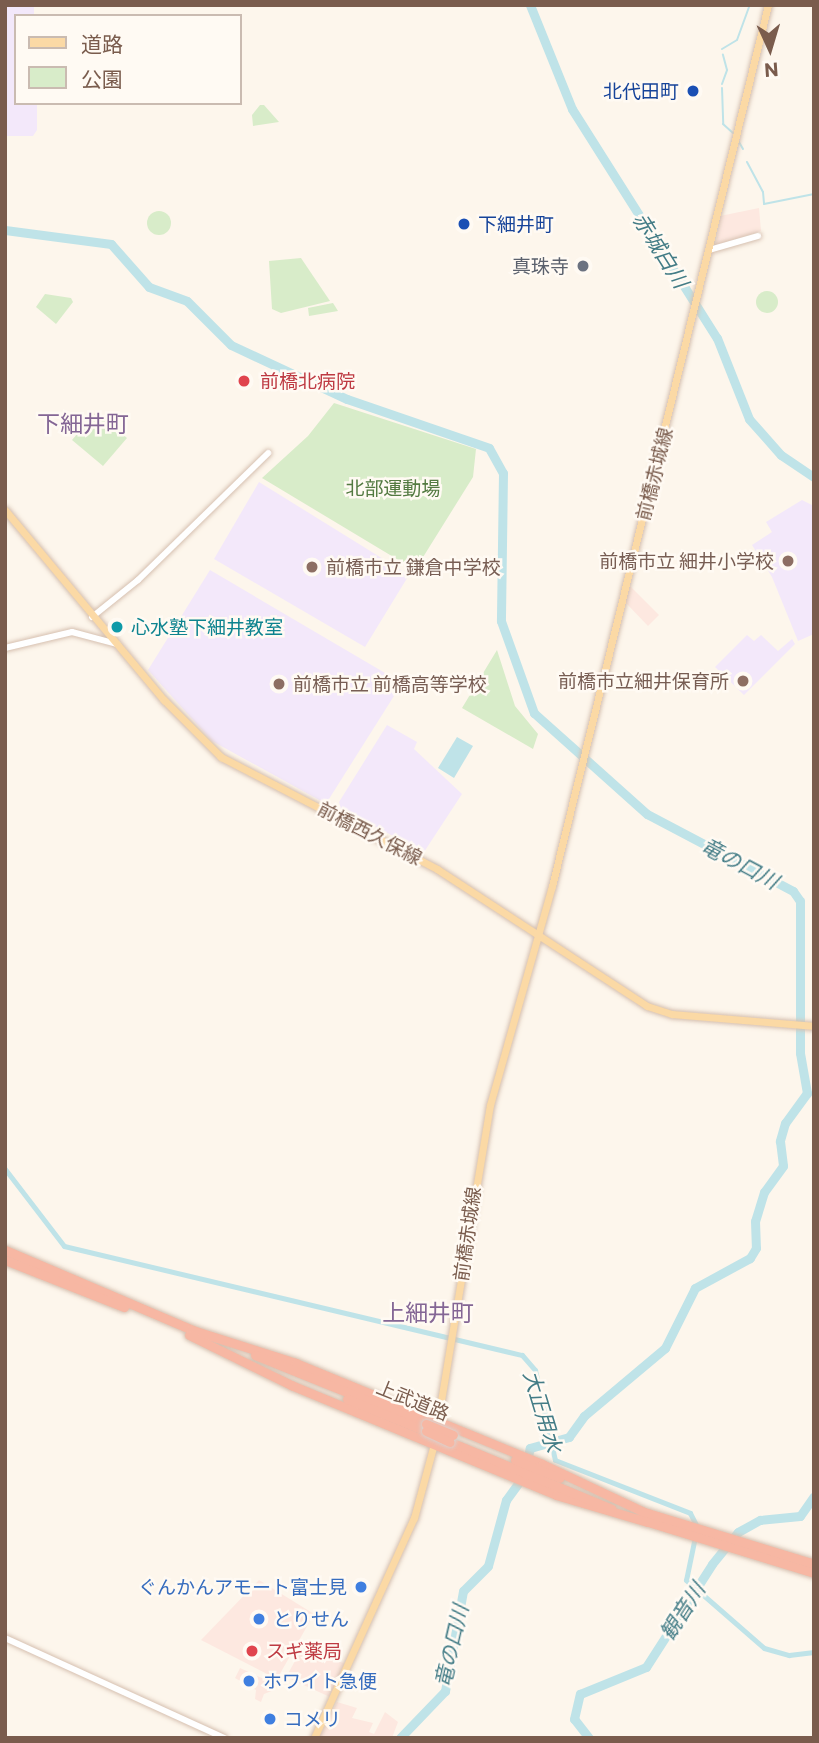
<!DOCTYPE html>
<html>
<head>
<meta charset="utf-8">
<style>
	body { margin:0 }
	#map { position:relative; width:819px; height:1743px; overflow:hidden; background:#fdf6ec; font-family:Commissioner,"Noto Sans JP",sans-serif }
	div>[style] { position:absolute }
	.commercial>* { inset:0; background:#fde8e0 }
	.education>* { inset:0; background:#f3e8fa }
	.green>* { inset:0; background:#d8ecc9 }
	.round { border-radius:50% }
	.water>* { inset:0; background:#bfe3e8 }
	.stream>* { height:2px; margin:-1px; padding:0 1px; transform-origin:1px; border-radius:1px; background:#bfe3e8 }
	.canal>* { height:5px; margin:-2.5px; padding:0 2.5px; transform-origin:2.5px; border-radius:2.5px; background:#bfe3e8 }
	.river>* { height:9px; margin:-4.5px; padding:0 4.5px; transform-origin:4.5px; border-radius:4.5px; background:#bfe3e8 }
	.roads { filter:drop-shadow(0 0 2px #d6c0b0) drop-shadow(0 0 2px #d6c0b0) }
	.secondary>* { height:6px; margin:-3px; padding:0 3px; transform-origin:3px; border-radius:3px; background:#fff }
	.primary>* { height:7px; margin:-3.5px; padding:0 3.5px; transform-origin:3.5px; border-radius:3.5px; background:#fbd9a5 }
	.highway>* { height:9px; margin:-4.5px; padding:0 4.5px; transform-origin:4.5px; border-radius:4.5px; background:#f7b7a3 }
	.bridges { filter:drop-shadow(0 0 2px #dad1cd) drop-shadow(0 0 2px #dad1cd) }
	.highway-bridge>* { height:9px; margin:-4.5px; padding:0 4.5px; transform-origin:4.5px; border-radius:4.5px; background:#f7b7a3 }
	.dots>* { width:19px; height:19px; translate:-50% -50%; box-sizing:border-box; border:4px solid #fffaf3; border-radius:50% }
	span { translate:-50% -50%; white-space:nowrap; text-align:center; line-height:1.15; -webkit-text-stroke:5px #fffaf3; paint-order:stroke }
	.transit-label { font-size:19px; color:#164399 }
	.right { translate:-100% -50%; text-align:right }
	.left { translate:0 -50%; text-align:left }
	.worship-label { font-size:19px; color:#5b616d }
	.health-label { font-size:19px; color:#be3a42 }
	.street-label { font-size:19px; color:#7a5c4d }
	.park-label { font-size:19px; color:#537a41 }
	.education-label { font-size:19px; color:#785e54 }
	.culture-label { font-size:19px; color:#0d838f }
	.shop-label { font-size:19px; color:#366cbe }
	.water-label { font-size:21px; color:#437c86; font-style:italic }
	.quarter-label { font-size:23px; color:#846695 }
	.frame { position:absolute; inset:0; border:7px solid #7a5c4d; pointer-events:none }
	.legend { position:absolute; left:14px; top:14px; width:228px; height:91px; box-sizing:border-box; background:#fffaf3; border:2px solid #cabbb1; margin:0; padding:9px 12px; list-style:none; font-size:21px; color:#7a5c4d }
	.legend li { display:flex; align-items:center; gap:14px; height:35px }
	.legend b { width:35px; border:2px solid #cabbb1 }
	.north { position:absolute; left:735px; top:14px; width:70px; height:70px; -webkit-text-stroke:5px #fffaf3; paint-order:stroke; rotate:176deg; font-size:19px; font-weight:700; line-height:28px; text-align:center; color:#7a5c4d }
	.north::after { content:''; display:block; margin:auto; width:24px; height:32px; background:#7a5c4d; clip-path:polygon(50% 0,100% 100%,50% 72%,0 100%) }
</style>
</head>
<body>
<div id="map">
	<div class="commercial">
		<div style="clip-path:polygon(759px 208px,761px 231px,716px 245px,720px 216px)"></div>
		<div style="clip-path:polygon(629px 585px,659px 615px,648px 626px,625px 602px)"></div>
		<div style="clip-path:polygon(259px 1580px,314px 1614px,277px 1679px,201px 1640px)"></div>
		<div style="clip-path:polygon(303px 1647px,346px 1664px,330px 1697px,286px 1677px)"></div>
		<div style="clip-path:polygon(240px 1668px,275px 1684px,274px 1690px,264px 1694px,261px 1702px,255px 1699px,256px 1690px,235px 1678px)"></div>
		<div style="clip-path:polygon(337px 1702px,357px 1708px,352px 1718px,373px 1723px,369px 1732px,374px 1734px,385px 1712px,398px 1722px,392px 1738px,319px 1738px)"></div>
	</div>
	<div class="education">
		<div style="clip-path:polygon(5px 5px,34px 5px,34px 16px,16px 16px,16px 103px,37px 103px,37px 130px,33px 136px,5px 136px)"></div>
		<div style="clip-path:polygon(259px 482px,409px 575px,365px 647px,214px 559px)"></div>
		<div style="clip-path:polygon(802px 500px,814px 506px,814px 634px,798px 641px,772px 577px,752px 545px,772px 532px,766px 522px)"></div>
		<div style="clip-path:polygon(210px 570px,397px 680px,399px 688px,329px 799px,321px 801px,212px 741px,148px 670px)"></div>
		<div style="clip-path:polygon(747px 635px,754px 641px,761px 635px,778px 651px,792px 639px,795px 644px,744px 695px,715px 667px)"></div>
		<div style="clip-path:polygon(387px 725px,417px 742px,414px 749px,462px 794px,424px 852px,341px 809px,339px 802px)"></div>
	</div>
	<div class="green">
		<div style="clip-path:polygon(260px 105px,264px 105px,279px 122px,253px 126px,252px 115px)"></div>
		<div class="round" style="left:147px;top:211px;width:24px;height:24px"></div>
		<div style="clip-path:polygon(301px 258px,330px 301px,281px 313px,272px 309px,269px 261px)"></div>
		<div class="round" style="left:756px;top:291px;width:22px;height:22px"></div>
		<div style="clip-path:polygon(45px 294px,71px 298px,73px 302px,56px 324px,36px 307px)"></div>
		<div style="clip-path:polygon(333px 303px,338px 311px,309px 316px,308px 308px)"></div>
		<div style="clip-path:polygon(334px 403px,476px 449px,473px 477px,415px 570px,262px 478px,308px 436px)"></div>
		<div style="clip-path:polygon(96px 412px,127px 438px,103px 466px,72px 440px)"></div>
		<div style="clip-path:polygon(497px 650px,515px 706px,538px 734px,533px 749px,462px 708px)"></div>
	</div>
	<div class="water">
		<div style="clip-path:polygon(457px 737px,473px 746px,454px 778px,438px 768px)"></div>
	</div>
	<div class="stream">
		<div style="left:722px;top:49px;width:17px;rotate:-31deg"></div>
		<div style="left:737px;top:40px;width:37px;rotate:-70deg"></div>
		<div style="left:722px;top:84px;width:15px;rotate:-70deg"></div>
		<div style="left:727px;top:70px;width:16px;rotate:-105deg"></div>
		<div style="left:722px;top:88px;width:36px;rotate:88deg"></div>
		<div style="left:723px;top:124px;width:13px;rotate:42deg"></div>
		<div style="left:739px;top:142px;width:8px;rotate:60deg"></div>
		<div style="left:747px;top:162px;width:34px;rotate:62deg"></div>
		<div style="left:763px;top:192px;width:12px;rotate:85deg"></div>
		<div style="left:764px;top:204px;width:51px;rotate:-11.3deg"></div>
	</div>
	<div class="canal">
		<div style="left:5px;top:1169px;width:97px;rotate:52.5deg"></div>
		<div style="left:64px;top:1246px;width:471px;rotate:13.4deg"></div>
		<div style="left:522px;top:1355px;width:20px;rotate:49deg"></div>
		<div style="left:535px;top:1370px;width:92px;rotate:77.5deg"></div>
		<div style="left:555px;top:1460px;width:145px;rotate:21.4deg"></div>
		<div style="left:690px;top:1513px;width:16px;rotate:63deg"></div>
		<div style="left:697px;top:1527px;width:54px;rotate:101.7deg"></div>
		<div style="left:686px;top:1580px;width:103px;rotate:41.1deg"></div>
		<div style="left:764px;top:1648px;width:26px;rotate:16deg"></div>
		<div style="left:789px;top:1655px;width:25px;rotate:-7deg"></div>
	</div>
	<div class="river">
		<div style="left:530px;top:5px;width:112px;rotate:68deg"></div>
		<div style="left:572px;top:109px;width:271px;rotate:57.7deg"></div>
		<div style="left:717px;top:338px;width:87px;rotate:68.4deg"></div>
		<div style="left:749px;top:419px;width:48px;rotate:48.4deg"></div>
		<div style="left:781px;top:455px;width:40px;rotate:34deg"></div>
		<div style="left:5px;top:230px;width:107px;rotate:7.5deg"></div>
		<div style="left:111px;top:244px;width:57px;rotate:48.5deg"></div>
		<div style="left:149px;top:287px;width:40px;rotate:20.2deg"></div>
		<div style="left:187px;top:301px;width:62px;rotate:45deg"></div>
		<div style="left:231px;top:345px;width:128px;rotate:25deg"></div>
		<div style="left:347px;top:399px;width:150px;rotate:19deg"></div>
		<div style="left:489px;top:448px;width:29px;rotate:61deg"></div>
		<div style="left:503px;top:473px;width:148px;rotate:90.8deg"></div>
		<div style="left:501px;top:621px;width:98px;rotate:70.3deg"></div>
		<div style="left:534px;top:713px;width:152px;rotate:41.8deg"></div>
		<div style="left:647px;top:814px;width:165px;rotate:27.8deg"></div>
		<div style="left:793px;top:891px;width:12px;rotate:55deg"></div>
		<div style="left:800px;top:901px;width:152px;rotate:90deg"></div>
		<div style="left:800px;top:1053px;width:41px;rotate:80.1deg"></div>
		<div style="left:807px;top:1093px;width:37px;rotate:126deg"></div>
		<div style="left:785px;top:1123px;width:19px;rotate:106deg"></div>
		<div style="left:780px;top:1141px;width:25px;rotate:83deg"></div>
		<div style="left:783px;top:1166px;width:32px;rotate:126deg"></div>
		<div style="left:764px;top:1192px;width:30px;rotate:107deg"></div>
		<div style="left:755px;top:1221px;width:27px;rotate:88deg"></div>
		<div style="left:756px;top:1248px;width:12px;rotate:121deg"></div>
		<div style="left:750px;top:1258px;width:63px;rotate:151.4deg"></div>
		<div style="left:695px;top:1288px;width:67px;rotate:116.6deg"></div>
		<div style="left:665px;top:1348px;width:106px;rotate:140deg"></div>
		<div style="left:584px;top:1416px;width:26px;rotate:126deg"></div>
		<div style="left:569px;top:1437px;width:41px;rotate:164.2deg"></div>
		<div style="left:530px;top:1448px;width:31px;rotate:105deg"></div>
		<div style="left:522px;top:1478px;width:27px;rotate:126deg"></div>
		<div style="left:506px;top:1500px;width:68px;rotate:105.3deg"></div>
		<div style="left:488px;top:1566px;width:35px;rotate:135deg"></div>
		<div style="left:463px;top:1591px;width:102px;rotate:100.2deg"></div>
		<div style="left:445px;top:1691px;width:65px;rotate:133.8deg"></div>
		<div style="left:589px;top:1738px;width:24px;rotate:-128deg"></div>
		<div style="left:574px;top:1719px;width:26px;rotate:-77deg"></div>
		<div style="left:580px;top:1694px;width:71px;rotate:-22.2deg"></div>
		<div style="left:646px;top:1667px;width:122px;rotate:-57.3deg"></div>
		<div style="left:712px;top:1564px;width:41px;rotate:-50.9deg"></div>
		<div style="left:738px;top:1532px;width:25px;rotate:-29deg"></div>
		<div style="left:760px;top:1520px;width:40px;rotate:-5.7deg"></div>
		<div style="left:800px;top:1516px;width:24px;rotate:-55deg"></div>
	</div>
	<div class="roads">
		<div class="secondary">
			<div style="left:709px;top:250px;width:51px;rotate:-15.9deg"></div>
			<div style="left:92px;top:617px;width:59px;rotate:-38.8deg"></div>
			<div style="left:138px;top:580px;width:182px;rotate:-44.3deg"></div>
			<div style="left:5px;top:648px;width:69px;rotate:-13.4deg"></div>
			<div style="left:72px;top:632px;width:47px;rotate:14.9deg"></div>
			<div style="left:5px;top:1638px;width:241px;rotate:24.5deg"></div>
		</div>
		<div class="primary">
			<div style="left:5px;top:510px;width:248px;rotate:50.1deg"></div>
			<div style="left:164px;top:700px;width:81px;rotate:45deg"></div>
			<div style="left:221px;top:757px;width:243px;rotate:27.4deg"></div>
			<div style="left:437px;top:869px;width:251px;rotate:33.1deg"></div>
			<div style="left:647px;top:1006px;width:26px;rotate:18deg"></div>
			<div style="left:672px;top:1014px;width:143px;rotate:4.8deg"></div>
			<div style="left:437px;top:1425px;width:324px;rotate:-80.6deg"></div>
			<div style="left:490px;top:1105px;width:228px;rotate:-74.2deg"></div>
			<div style="left:552px;top:886px;width:907px;rotate:-76.22deg"></div>
			<div style="left:314px;top:1738px;width:242px;rotate:-65.6deg"></div>
			<div style="left:414px;top:1518px;width:81px;rotate:-74.9deg"></div>
		</div>
		<div class="highway">
			<div style="left:5px;top:1250px;width:209px;rotate:23.1deg"></div>
			<div style="left:5px;top:1260px;width:128px;rotate:21.6deg"></div>
			<div style="left:192px;top:1330px;width:109px;rotate:17.6deg"></div>
			<div style="left:296px;top:1363px;width:266px;rotate:22.3deg"></div>
			<div style="left:542px;top:1464px;width:115px;rotate:25.2deg"></div>
			<div style="left:189px;top:1335px;width:114px;rotate:26.1deg"></div>
			<div style="left:291px;top:1385px;width:287px;rotate:22.5deg"></div>
			<div style="left:556px;top:1495px;width:96px;rotate:16.4deg"></div>
			<div style="left:255px;top:1355px;width:184px;rotate:22deg"></div>
			<div style="left:347px;top:1399px;width:85px;rotate:22.1deg"></div>
			<div style="left:450px;top:1442px;width:175px;rotate:22.5deg"></div>
			<div style="left:515px;top:1460px;width:48px;rotate:21.8deg"></div>
			<div style="left:641px;top:1511px;width:181px;rotate:17deg"></div>
			<div style="left:645px;top:1521px;width:177px;rotate:17.1deg"></div>
		</div>
	</div>
	<div class="bridges">
		<div class="highway-bridge">
			<div style="left:426px;top:1424px;width:29px;rotate:22deg"></div>
			<div style="left:426px;top:1431px;width:26px;rotate:25deg"></div>
		</div>
	</div>
	<div class="dots">
		<div style="left:693px;top:91px;background:#1a4fb4"></div>
		<div style="left:464px;top:224px;background:#1a4fb4"></div>
		<div style="left:583px;top:266px;background:#6b7280"></div>
		<div style="left:244px;top:381px;background:#e0444e"></div>
		<div style="left:788px;top:561px;background:#8d6e63"></div>
		<div style="left:312px;top:567px;background:#8d6e63"></div>
		<div style="left:117px;top:627px;background:#0f9aa8"></div>
		<div style="left:743px;top:681px;background:#8d6e63"></div>
		<div style="left:279px;top:684px;background:#8d6e63"></div>
		<div style="left:361px;top:1587px;background:#3f7fe0"></div>
		<div style="left:259px;top:1619px;background:#3f7fe0"></div>
		<div style="left:252px;top:1651px;background:#e0444e"></div>
		<div style="left:249px;top:1681px;background:#3f7fe0"></div>
		<div style="left:270px;top:1719px;background:#3f7fe0"></div>
	</div>
	<div class="transit-label">
		<span class="right" style="left:679px;top:91px">北代田町</span>
		<span class="left" style="left:478px;top:224px">下細井町</span>
	</div>
	<div class="worship-label">
		<span class="right" style="left:569px;top:266px">真珠寺</span>
	</div>
	<div class="health-label">
		<span class="left" style="left:260px;top:381px">前橋北病院</span>
		<span class="left" style="left:266px;top:1651px">スギ薬局</span>
	</div>
	<div class="street-label">
		<span style="left:654px;top:474px;rotate:-76deg">前橋赤城線</span>
		<span style="left:370px;top:833px;rotate:27deg">前橋西久保線</span>
		<span style="left:467px;top:1234px;rotate:-82deg">前橋赤城線</span>
		<span style="left:413px;top:1400px;rotate:22deg">上武道路</span>
	</div>
	<div class="park-label">
		<span style="left:393px;top:488px">北部運動場</span>
	</div>
	<div class="education-label">
		<span class="right" style="left:774px;top:561px">前橋市立 細井小学校</span>
		<span class="left" style="left:326px;top:567px">前橋市立 鎌倉中学校</span>
		<span class="right" style="left:729px;top:681px">前橋市立細井保育所</span>
		<span class="left" style="left:293px;top:684px">前橋市立 前橋高等学校</span>
	</div>
	<div class="culture-label">
		<span class="left" style="left:131px;top:627px">心水塾下細井教室</span>
	</div>
	<div class="shop-label">
		<span class="right" style="left:347px;top:1587px">ぐんかんアモート富士見</span>
		<span class="left" style="left:273px;top:1619px">とりせん</span>
		<span class="left" style="left:263px;top:1681px">ホワイト急便</span>
		<span class="left" style="left:284px;top:1719px">コメリ</span>
	</div>
	<div class="water-label">
		<span style="left:661px;top:250px;rotate:58deg">赤城白川</span>
		<span style="left:740px;top:863px;rotate:28deg">竜の口川</span>
		<span style="left:543px;top:1411px;rotate:73deg">大正用水</span>
		<span style="left:682px;top:1611px;rotate:-57deg">観音川</span>
		<span style="left:451px;top:1646px;rotate:-77deg">竜の口川</span>
	</div>
	<div class="quarter-label">
		<span style="left:83px;top:423px">下細井町</span>
		<span style="left:428px;top:1312px">上細井町</span>
	</div>
	<div class="frame"></div>
	<ul class="legend">
	<li><b style="height:9px;background:#fbd9a5"></b>道路</li>
	<li><b style="height:19px;background:#d8ecc9"></b>公園</li>
	</ul>
	<div class="north">N</div>
</div>
</body>
</html>
